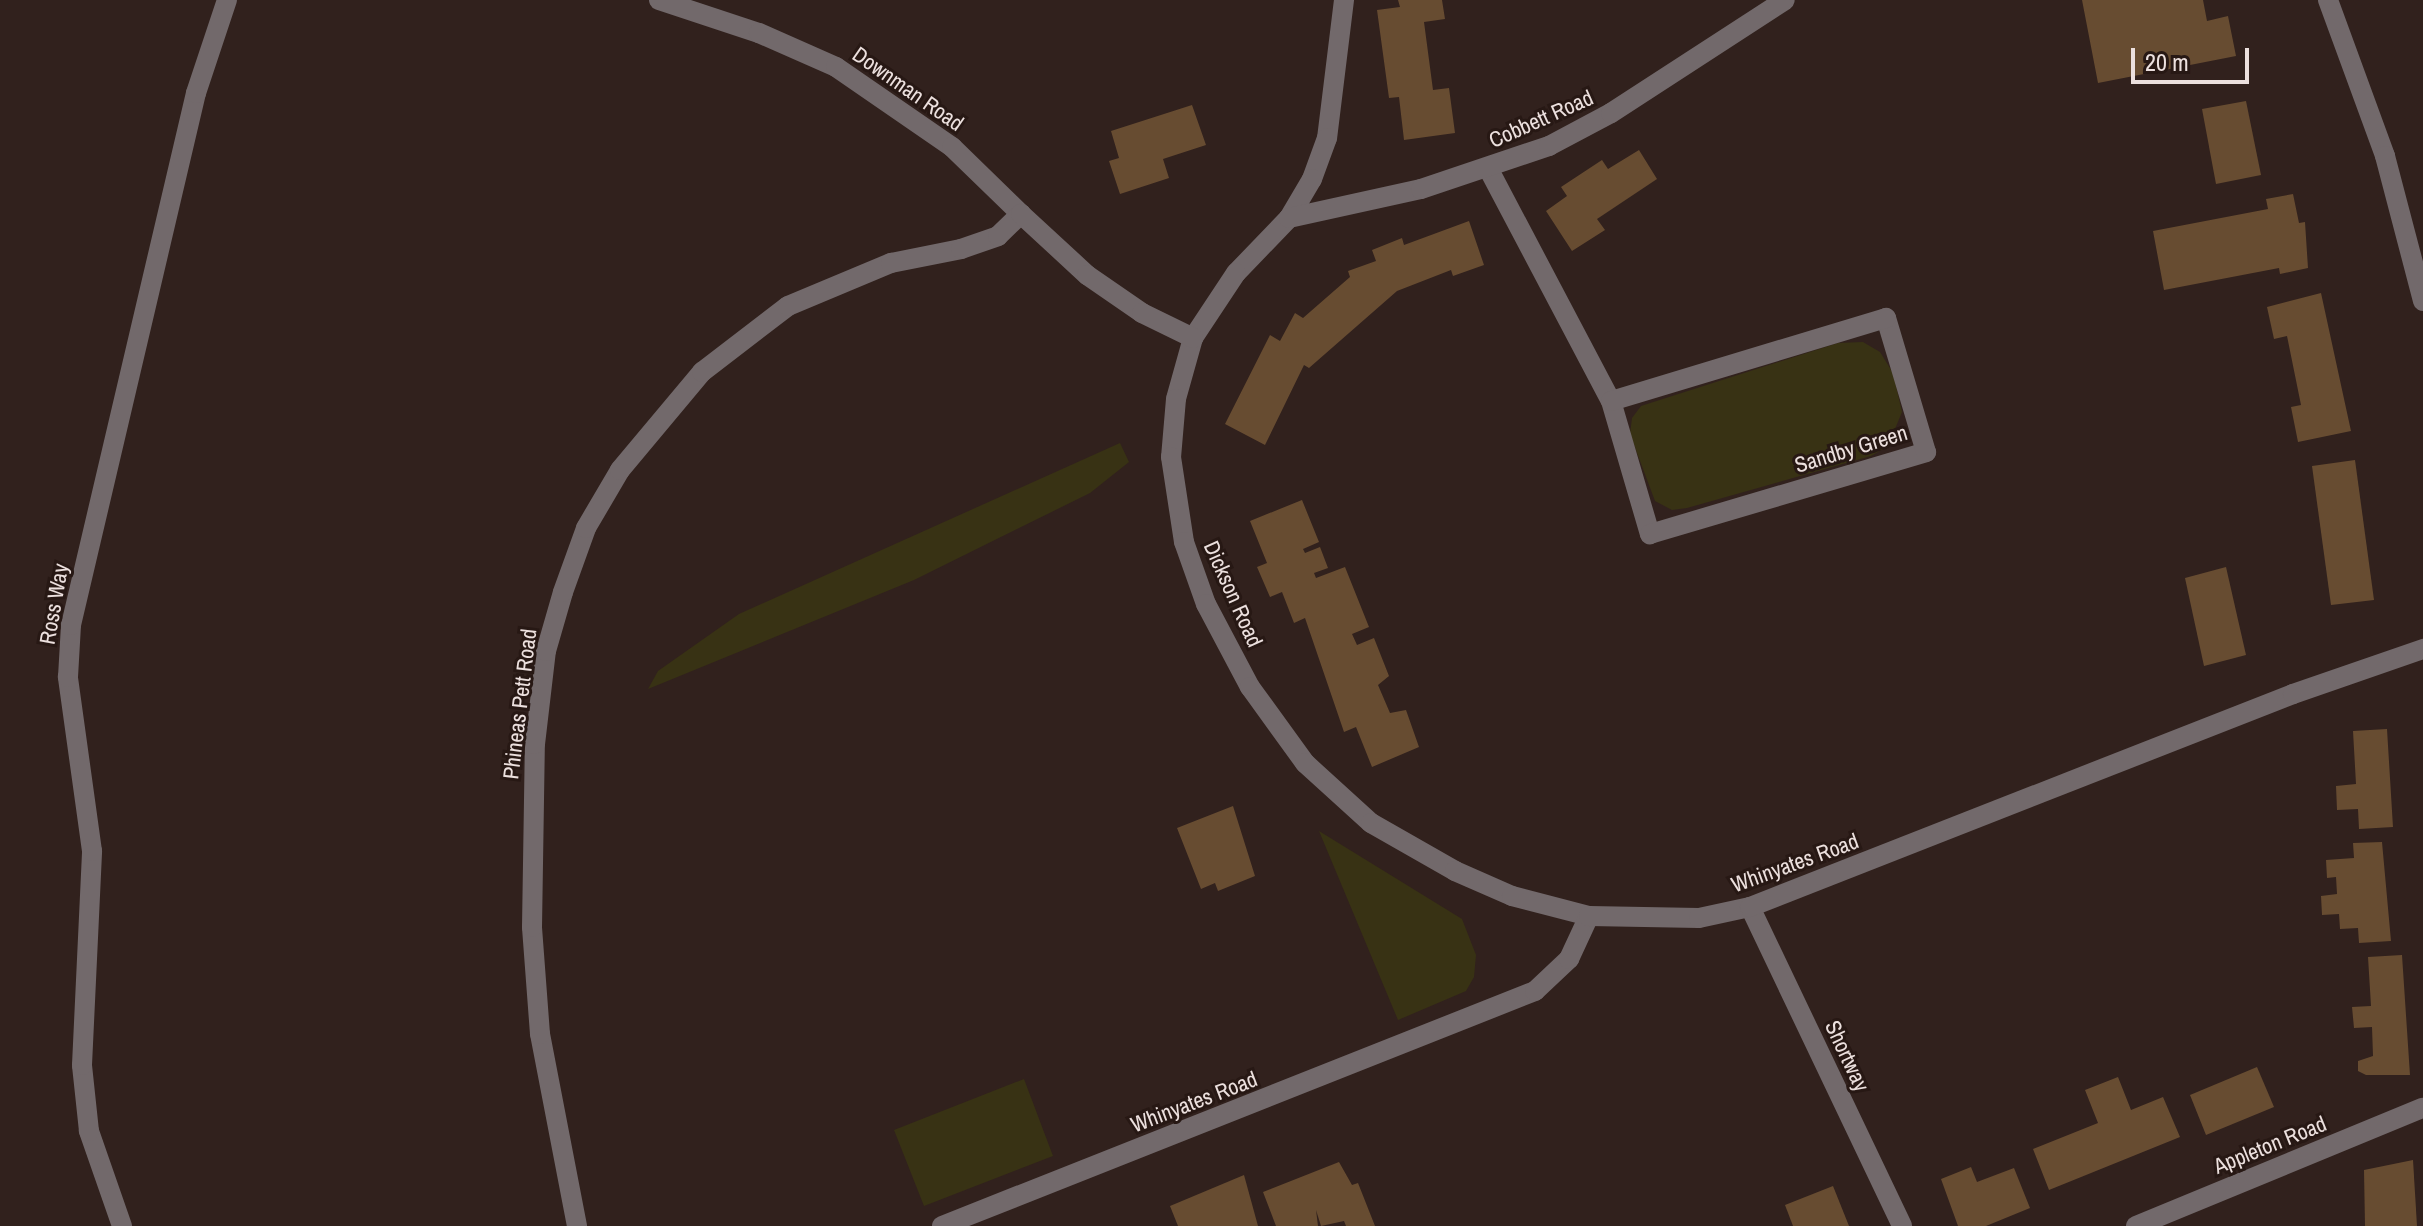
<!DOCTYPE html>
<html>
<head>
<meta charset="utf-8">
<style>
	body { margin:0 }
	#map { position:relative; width:2423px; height:1226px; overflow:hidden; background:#31211d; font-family:"Archivo Narrow",sans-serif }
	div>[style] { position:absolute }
	.green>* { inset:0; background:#383214 }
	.building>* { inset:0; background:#674c31 }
	.minor>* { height:20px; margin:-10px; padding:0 10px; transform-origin:10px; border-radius:10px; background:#72696b }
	span { translate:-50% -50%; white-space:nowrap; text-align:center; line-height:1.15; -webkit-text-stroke:6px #271814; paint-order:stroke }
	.street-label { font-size:22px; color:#ece0de }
	.scale { position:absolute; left:2131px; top:48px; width:118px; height:36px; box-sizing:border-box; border:4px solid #ece0de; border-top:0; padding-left:10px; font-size:24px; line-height:28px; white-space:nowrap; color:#ece0de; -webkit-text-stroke:6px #271814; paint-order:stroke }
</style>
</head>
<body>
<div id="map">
	<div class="green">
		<div style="clip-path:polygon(1863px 342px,1880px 352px,1893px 373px,1902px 412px,1888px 446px,1871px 456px,1687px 508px,1672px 510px,1655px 501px,1630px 434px,1632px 418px,1641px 406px,1838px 343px)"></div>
		<div style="clip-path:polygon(1120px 443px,1129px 462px,1090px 493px,914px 580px,648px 689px,658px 671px,739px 614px)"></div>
		<div style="clip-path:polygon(1319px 831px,1462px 919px,1476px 955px,1474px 977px,1466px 991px,1398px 1020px)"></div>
		<div style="clip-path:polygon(1024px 1079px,1053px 1156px,924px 1206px,894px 1130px)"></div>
	</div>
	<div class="building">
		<div style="clip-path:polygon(1398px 0,1442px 0,1445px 19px,1424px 22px,1433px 90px,1449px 88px,1455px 133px,1404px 140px,1399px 97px,1389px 98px,1377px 10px,1400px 7px)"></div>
		<div style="clip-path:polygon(2082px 0,2203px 0,2207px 21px,2228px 16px,2236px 56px,2098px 83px)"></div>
		<div style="clip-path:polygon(2246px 101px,2261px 175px,2216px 184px,2202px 109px)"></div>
		<div style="clip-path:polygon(1192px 105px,1206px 145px,1163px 159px,1169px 178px,1120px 194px,1109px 161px,1119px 158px,1111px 131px)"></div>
		<div style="clip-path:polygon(1639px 150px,1657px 179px,1597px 219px,1605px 230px,1572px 251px,1546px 211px,1567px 196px,1561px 187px,1602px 160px,1608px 169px)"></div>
		<div style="clip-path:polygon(2293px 194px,2299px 223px,2305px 222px,2308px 268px,2280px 274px,2279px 268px,2164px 290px,2153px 231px,2268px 209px,2266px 199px)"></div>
		<div style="clip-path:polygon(1469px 221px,1484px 265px,1453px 276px,1451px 270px,1397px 291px,1309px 368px,1304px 365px,1265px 445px,1225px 424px,1270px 335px,1280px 341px,1295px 313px,1303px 318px,1350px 277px,1348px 271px,1376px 261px,1372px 250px,1402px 238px,1404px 245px)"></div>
		<div style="clip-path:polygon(2321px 293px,2351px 431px,2298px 442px,2291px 407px,2301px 405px,2287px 336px,2274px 339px,2267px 307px)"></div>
		<div style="clip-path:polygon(2355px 460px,2374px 600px,2331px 605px,2312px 466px)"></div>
		<div style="clip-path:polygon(1302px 500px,1319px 542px,1303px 549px,1305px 553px,1320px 547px,1328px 568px,1314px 573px,1316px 578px,1345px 567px,1369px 627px,1352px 634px,1357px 645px,1374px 638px,1389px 676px,1378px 685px,1390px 713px,1406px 710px,1419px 747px,1372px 767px,1356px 727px,1344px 732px,1305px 618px,1294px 623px,1282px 592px,1270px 597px,1257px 567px,1267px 563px,1250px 521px)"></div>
		<div style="clip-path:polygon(2226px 567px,2246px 655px,2204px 666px,2185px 578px)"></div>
		<div style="clip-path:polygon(2387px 729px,2393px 827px,2359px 829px,2358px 809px,2337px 810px,2336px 786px,2356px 784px,2353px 731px)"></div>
		<div style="clip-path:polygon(1233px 806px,1255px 876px,1218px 891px,1215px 883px,1201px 889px,1177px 828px)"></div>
		<div style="clip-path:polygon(2382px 842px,2391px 941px,2359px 943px,2358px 928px,2340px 929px,2339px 914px,2322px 915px,2321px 896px,2337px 894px,2336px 877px,2327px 878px,2326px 860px,2354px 858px,2353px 843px)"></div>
		<div style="clip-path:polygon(2402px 955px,2410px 1075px,2366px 1075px,2358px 1071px,2358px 1061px,2373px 1056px,2372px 1027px,2354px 1028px,2352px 1007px,2371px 1006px,2368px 957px)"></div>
		<div style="clip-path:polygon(2257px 1067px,2274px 1107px,2206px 1135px,2190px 1095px)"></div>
		<div style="clip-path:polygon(2118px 1077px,2131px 1110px,2163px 1097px,2180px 1137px,2049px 1190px,2033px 1149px,2098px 1123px,2085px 1090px)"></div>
		<div style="clip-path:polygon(2413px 1160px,2417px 1226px,2365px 1226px,2364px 1170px)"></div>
		<div style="clip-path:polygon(1339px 1162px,1352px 1185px,1358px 1183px,1375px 1226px,1346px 1226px,1344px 1221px,1321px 1226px,1316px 1210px,1318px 1226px,1276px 1226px,1263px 1192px)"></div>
		<div style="clip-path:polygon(1971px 1167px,1977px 1182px,2014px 1168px,2030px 1208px,1986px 1226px,1958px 1226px,1941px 1179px)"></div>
		<div style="clip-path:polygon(1244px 1175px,1258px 1226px,1178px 1226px,1170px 1206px)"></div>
		<div style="clip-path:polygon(1833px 1186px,1849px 1226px,1793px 1226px,1785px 1205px)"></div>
	</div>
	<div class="minor">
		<div style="left:659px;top:0;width:105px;rotate:18.3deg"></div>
		<div style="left:759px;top:33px;width:84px;rotate:23.8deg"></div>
		<div style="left:836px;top:67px;width:141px;rotate:34.6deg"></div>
		<div style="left:952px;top:147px;width:96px;rotate:44.2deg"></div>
		<div style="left:1344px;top:0;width:139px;rotate:97deg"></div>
		<div style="left:1327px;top:138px;width:44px;rotate:110.1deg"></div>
		<div style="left:1312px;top:179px;width:45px;rotate:120.5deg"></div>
		<div style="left:1289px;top:218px;width:76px;rotate:133.9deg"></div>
		<div style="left:1236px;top:273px;width:78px;rotate:123.5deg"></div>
		<div style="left:1193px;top:338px;width:63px;rotate:105.6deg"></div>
		<div style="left:1176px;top:399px;width:58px;rotate:94.9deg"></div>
		<div style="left:1171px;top:457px;width:86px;rotate:81.3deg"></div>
		<div style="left:1184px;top:542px;width:66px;rotate:70.5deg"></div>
		<div style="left:1206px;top:604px;width:94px;rotate:62.1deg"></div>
		<div style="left:1250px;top:687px;width:94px;rotate:54.1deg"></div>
		<div style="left:1305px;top:763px;width:89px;rotate:42.3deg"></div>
		<div style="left:1371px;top:823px;width:97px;rotate:29.7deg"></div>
		<div style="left:1455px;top:871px;width:62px;rotate:23.7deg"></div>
		<div style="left:1512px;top:896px;width:80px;rotate:14.6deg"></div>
		<div style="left:2328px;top:0;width:166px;rotate:69.9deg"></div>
		<div style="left:2385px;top:156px;width:150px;rotate:75.3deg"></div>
		<div style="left:1488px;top:168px;width:263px;rotate:62.2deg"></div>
		<div style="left:1611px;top:401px;width:139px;rotate:73.7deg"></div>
		<div style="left:1650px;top:534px;width:288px;rotate:-16.5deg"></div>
		<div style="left:1926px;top:452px;width:140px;rotate:-106.6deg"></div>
		<div style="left:1886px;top:318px;width:287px;rotate:163.2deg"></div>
		<div style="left:1289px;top:218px;width:135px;rotate:-12.4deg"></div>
		<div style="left:1421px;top:189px;width:135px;rotate:-18.6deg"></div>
		<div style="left:1549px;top:146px;width:70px;rotate:-28deg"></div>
		<div style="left:1611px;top:113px;width:207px;rotate:-33deg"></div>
		<div style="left:1750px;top:907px;width:353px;rotate:64.5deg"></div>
		<div style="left:122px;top:1226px;width:101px;rotate:-109.2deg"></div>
		<div style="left:89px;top:1131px;width:66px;rotate:-96.1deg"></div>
		<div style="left:82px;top:1065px;width:214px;rotate:-87.3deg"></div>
		<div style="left:92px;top:851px;width:176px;rotate:-97.9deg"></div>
		<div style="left:68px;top:677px;width:52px;rotate:-86.7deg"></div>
		<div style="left:71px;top:625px;width:546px;rotate:-76.78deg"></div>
		<div style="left:196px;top:93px;width:98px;rotate:-71.6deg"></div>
		<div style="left:577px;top:1226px;width:196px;rotate:-100.9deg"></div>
		<div style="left:540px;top:1034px;width:107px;rotate:-94.3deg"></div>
		<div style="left:532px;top:927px;width:183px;rotate:-89.1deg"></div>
		<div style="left:535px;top:744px;width:94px;rotate:-83.3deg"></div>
		<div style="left:546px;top:651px;width:61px;rotate:-73.9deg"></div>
		<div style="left:563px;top:592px;width:68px;rotate:-70.2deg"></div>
		<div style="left:586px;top:528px;width:67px;rotate:-59.6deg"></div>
		<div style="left:620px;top:470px;width:128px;rotate:-50.1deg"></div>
		<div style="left:702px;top:372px;width:108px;rotate:-37.5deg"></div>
		<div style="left:788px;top:306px;width:112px;rotate:-22.7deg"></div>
		<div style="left:891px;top:263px;width:71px;rotate:-11.3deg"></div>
		<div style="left:961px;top:249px;width:39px;rotate:-19deg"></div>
		<div style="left:998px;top:236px;width:32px;rotate:-44deg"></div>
		<div style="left:1021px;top:214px;width:90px;rotate:42.7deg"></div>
		<div style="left:1087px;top:275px;width:67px;rotate:34.6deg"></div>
		<div style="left:1142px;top:313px;width:57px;rotate:26.1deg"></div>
		<div style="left:942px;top:1226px;width:638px;rotate:-21.62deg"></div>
		<div style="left:1535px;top:991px;width:47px;rotate:-43.3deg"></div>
		<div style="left:1569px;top:959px;width:47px;rotate:-65.1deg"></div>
		<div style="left:1589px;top:916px;width:110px;rotate:1deg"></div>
		<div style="left:1699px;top:918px;width:52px;rotate:-12.2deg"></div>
		<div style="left:1750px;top:907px;width:583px;rotate:-21.42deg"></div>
		<div style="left:2293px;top:694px;width:138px;rotate:-19.1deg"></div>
		<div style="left:2136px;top:1226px;width:310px;rotate:-22.4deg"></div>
	</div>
	<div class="street-label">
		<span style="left:908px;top:89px;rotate:35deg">Downman Road</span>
		<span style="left:1541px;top:119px;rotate:-24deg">Cobbett Road</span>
		<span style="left:1851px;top:449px;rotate:-17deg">Sandby Green</span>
		<span style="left:1233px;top:594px;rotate:66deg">Dickson Road</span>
		<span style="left:54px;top:604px;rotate:-80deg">Ross Way</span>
		<span style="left:520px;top:704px;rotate:-83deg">Phineas Pett Road</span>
		<span style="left:1795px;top:863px;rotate:-20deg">Whinyates Road</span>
		<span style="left:1847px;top:1056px;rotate:65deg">Shortway</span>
		<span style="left:1194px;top:1102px;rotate:-21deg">Whinyates Road</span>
		<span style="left:2270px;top:1145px;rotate:-22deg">Appleton Road</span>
	</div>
	<div class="scale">20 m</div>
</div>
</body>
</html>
